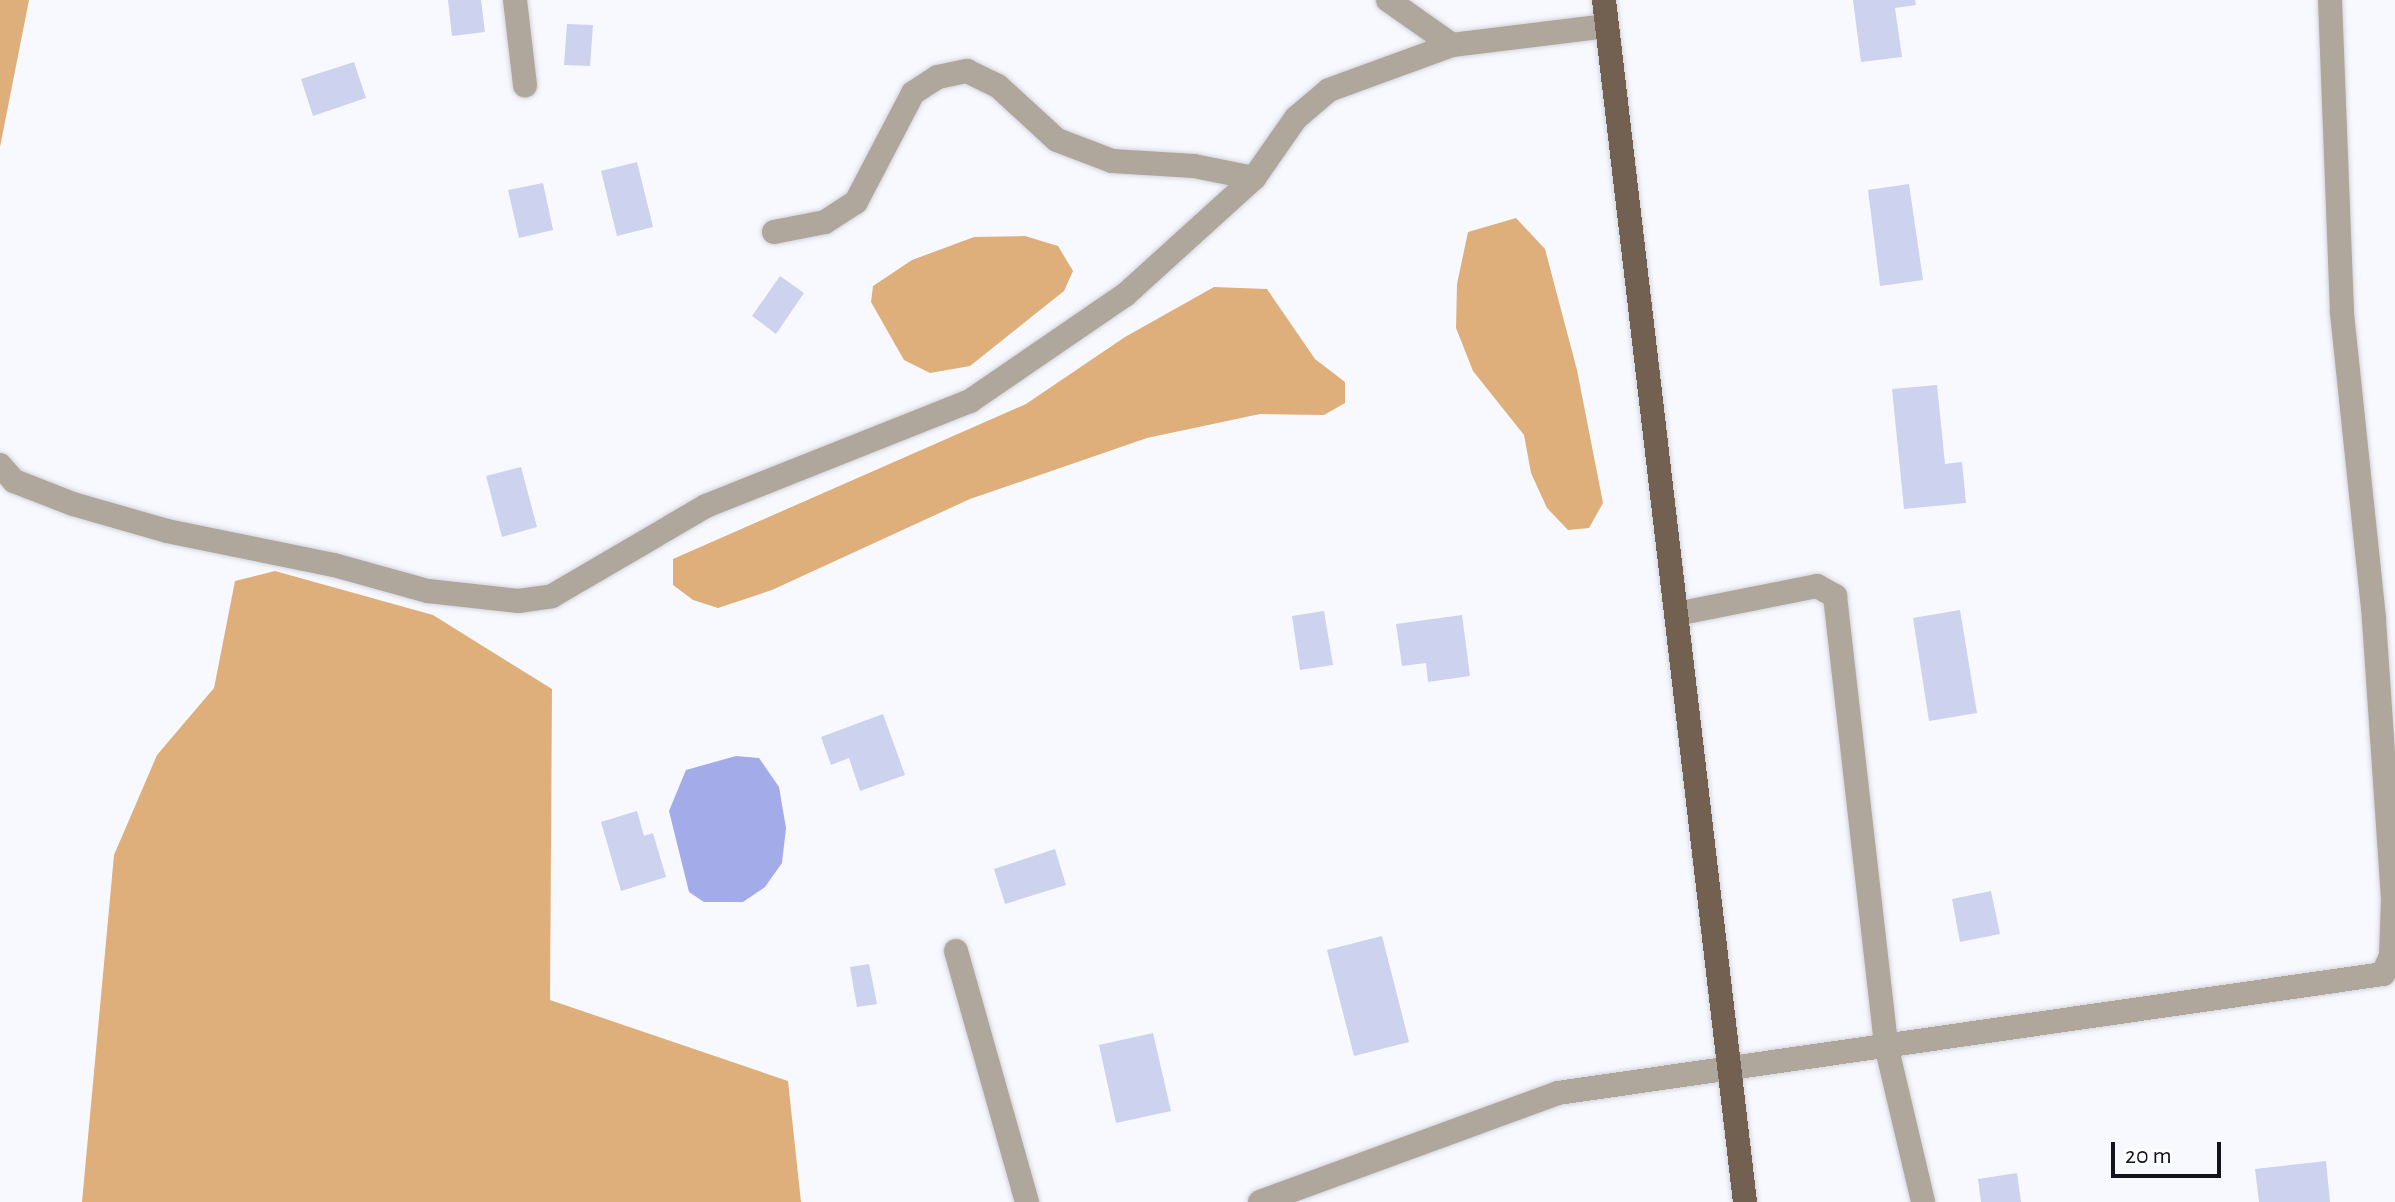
<!DOCTYPE html>
<html>
<head>
<meta charset="utf-8">
<style>
	body { margin:0 }
	#map { position:relative; width:2395px; height:1202px; overflow:hidden; background:#f8f9ff; font-family:"Alegreya Sans",sans-serif }
	div>[style] { position:absolute }
	.forest>* { inset:0; background:#dfaf7b }
	.water>* { inset:0; background:#a3ace9 }
	.building>* { inset:0; background:#cdd2ef }
	.roads { filter:drop-shadow(0 0 2px #d3d4db) drop-shadow(0 0 2px #d3d4db) }
	.minor>* { height:24px; margin:-12px; padding:0 12px; transform-origin:12px; border-radius:12px; background:#afa69c }
	.major>* { height:24px; margin:-12px; padding:0 12px; transform-origin:12px; border-radius:12px; background:#726150 }
	span { translate:-50% -50%; white-space:nowrap; text-align:center; line-height:1.15; -webkit-text-stroke:8px #fff; paint-order:stroke }
	.scale { position:absolute; left:2111px; top:1142px; width:110px; height:36px; box-sizing:border-box; border:4px solid #12131d; border-top:0; padding-left:10px; font-size:24px; line-height:28px; white-space:nowrap; color:#12131d; -webkit-text-stroke:6px #fff; paint-order:stroke }
</style>
</head>
<body>
<div id="map">
	<div class="forest">
		<div style="clip-path:polygon(0 0,29px 0,0 147px)"></div>
		<div style="clip-path:polygon(1516px 218px,1545px 249px,1577px 370px,1603px 503px,1589px 528px,1568px 530px,1547px 508px,1531px 473px,1524px 435px,1473px 371px,1456px 328px,1457px 284px,1468px 232px)"></div>
		<div style="clip-path:polygon(1025px 236px,1058px 246px,1073px 271px,1064px 291px,970px 366px,930px 373px,904px 360px,871px 302px,873px 286px,912px 260px,974px 237px)"></div>
		<div style="clip-path:polygon(1214px 287px,1267px 289px,1315px 359px,1345px 382px,1345px 403px,1324px 415px,1260px 414px,1147px 438px,970px 499px,772px 590px,718px 608px,693px 600px,673px 585px,673px 559px,1026px 404px,1125px 337px)"></div>
		<div style="clip-path:polygon(275px 571px,433px 615px,552px 689px,550px 1000px,788px 1081px,801px 1202px,82px 1202px,114px 855px,157px 755px,214px 688px,235px 581px)"></div>
	</div>
	<div class="water">
		<div style="clip-path:polygon(736px 756px,759px 758px,779px 787px,786px 828px,782px 863px,765px 887px,743px 902px,704px 902px,689px 892px,669px 811px,686px 770px)"></div>
	</div>
	<div class="building">
		<div style="clip-path:polygon(448px 0,481px 0,485px 32px,452px 36px)"></div>
		<div style="clip-path:polygon(1853px 0,1915px 0,1916px 5px,1895px 8px,1902px 57px,1861px 62px)"></div>
		<div style="clip-path:polygon(567px 24px,593px 25px,590px 66px,564px 65px)"></div>
		<div style="clip-path:polygon(354px 62px,366px 98px,313px 116px,301px 79px)"></div>
		<div style="clip-path:polygon(637px 162px,653px 227px,617px 236px,601px 171px)"></div>
		<div style="clip-path:polygon(543px 183px,553px 230px,519px 238px,508px 190px)"></div>
		<div style="clip-path:polygon(1909px 184px,1923px 280px,1880px 286px,1868px 190px)"></div>
		<div style="clip-path:polygon(780px 276px,804px 293px,776px 334px,752px 316px)"></div>
		<div style="clip-path:polygon(1937px 385px,1945px 464px,1962px 462px,1966px 503px,1904px 509px,1892px 389px)"></div>
		<div style="clip-path:polygon(521px 467px,537px 527px,502px 537px,486px 476px)"></div>
		<div style="clip-path:polygon(1960px 610px,1977px 713px,1929px 721px,1913px 618px)"></div>
		<div style="clip-path:polygon(1324px 611px,1333px 665px,1300px 670px,1292px 616px)"></div>
		<div style="clip-path:polygon(1462px 615px,1470px 676px,1428px 682px,1426px 663px,1402px 666px,1396px 624px)"></div>
		<div style="clip-path:polygon(883px 714px,905px 775px,860px 791px,849px 758px,831px 765px,821px 737px)"></div>
		<div style="clip-path:polygon(637px 811px,644px 836px,653px 833px,666px 877px,621px 891px,601px 822px)"></div>
		<div style="clip-path:polygon(1055px 849px,1066px 885px,1005px 904px,994px 869px)"></div>
		<div style="clip-path:polygon(1991px 891px,2000px 934px,1960px 942px,1952px 899px)"></div>
		<div style="clip-path:polygon(1382px 936px,1409px 1042px,1354px 1056px,1327px 950px)"></div>
		<div style="clip-path:polygon(869px 964px,877px 1004px,857px 1007px,850px 967px)"></div>
		<div style="clip-path:polygon(1153px 1033px,1171px 1111px,1116px 1123px,1099px 1045px)"></div>
		<div style="clip-path:polygon(2326px 1161px,2330px 1202px,2259px 1202px,2255px 1169px)"></div>
		<div style="clip-path:polygon(2017px 1173px,2021px 1202px,1981px 1202px,1978px 1179px)"></div>
	</div>
	<div class="roads">
		<div class="minor">
			<div style="left:515px;top:0;width:86px;rotate:83.3deg"></div>
			<div style="left:1388px;top:0;width:78px;rotate:35.1deg"></div>
			<div style="left:774px;top:232px;width:52px;rotate:-11.1deg"></div>
			<div style="left:825px;top:222px;width:37px;rotate:-33deg"></div>
			<div style="left:856px;top:202px;width:123px;rotate:-62.4deg"></div>
			<div style="left:913px;top:93px;width:30px;rotate:-33deg"></div>
			<div style="left:938px;top:77px;width:30px;rotate:-12deg"></div>
			<div style="left:967px;top:71px;width:34px;rotate:26deg"></div>
			<div style="left:998px;top:86px;width:80px;rotate:42.5deg"></div>
			<div style="left:1057px;top:140px;width:59px;rotate:20.9deg"></div>
			<div style="left:1112px;top:161px;width:82px;rotate:3.5deg"></div>
			<div style="left:1194px;top:166px;width:61px;rotate:11.3deg"></div>
			<div style="left:0;top:465px;width:21px;rotate:49deg"></div>
			<div style="left:14px;top:481px;width:63px;rotate:21.3deg"></div>
			<div style="left:73px;top:504px;width:98px;rotate:16deg"></div>
			<div style="left:167px;top:531px;width:170px;rotate:11.5deg"></div>
			<div style="left:334px;top:565px;width:98px;rotate:15.5deg"></div>
			<div style="left:428px;top:591px;width:91px;rotate:6.3deg"></div>
			<div style="left:518px;top:601px;width:34px;rotate:-8deg"></div>
			<div style="left:552px;top:596px;width:178px;rotate:-30.3deg"></div>
			<div style="left:706px;top:506px;width:284px;rotate:-21.7deg"></div>
			<div style="left:970px;top:401px;width:188px;rotate:-34.4deg"></div>
			<div style="left:1125px;top:295px;width:174px;rotate:-42.2deg"></div>
			<div style="left:1254px;top:178px;width:73px;rotate:-55deg"></div>
			<div style="left:1296px;top:118px;width:43px;rotate:-40.3deg"></div>
			<div style="left:1329px;top:90px;width:131px;rotate:-20.1deg"></div>
			<div style="left:1452px;top:45px;width:156px;rotate:-7deg"></div>
			<div style="left:1676px;top:614px;width:144px;rotate:-11.2deg"></div>
			<div style="left:1817px;top:586px;width:21px;rotate:29deg"></div>
			<div style="left:1835px;top:596px;width:452px;rotate:83.5deg"></div>
			<div style="left:1886px;top:1045px;width:161px;rotate:76.7deg"></div>
			<div style="left:956px;top:951px;width:261px;rotate:74.2deg"></div>
			<div style="left:1260px;top:1202px;width:317px;rotate:-20.1deg"></div>
			<div style="left:1558px;top:1093px;width:834px;rotate:-8.21deg"></div>
			<div style="left:2383px;top:974px;width:20px;rotate:-66deg"></div>
			<div style="left:2391px;top:956px;width:57px;rotate:-88deg"></div>
			<div style="left:2393px;top:899px;width:282px;rotate:-93.9deg"></div>
			<div style="left:2374px;top:618px;width:308px;rotate:-96deg"></div>
			<div style="left:2342px;top:312px;width:312px;rotate:-92.2deg"></div>
		</div>
		<div class="major">
			<div style="left:1604px;top:0;width:1210px;rotate:83.31deg"></div>
		</div>
	</div>
	<div class="scale">20 m</div>
</div>
</body>
</html>
